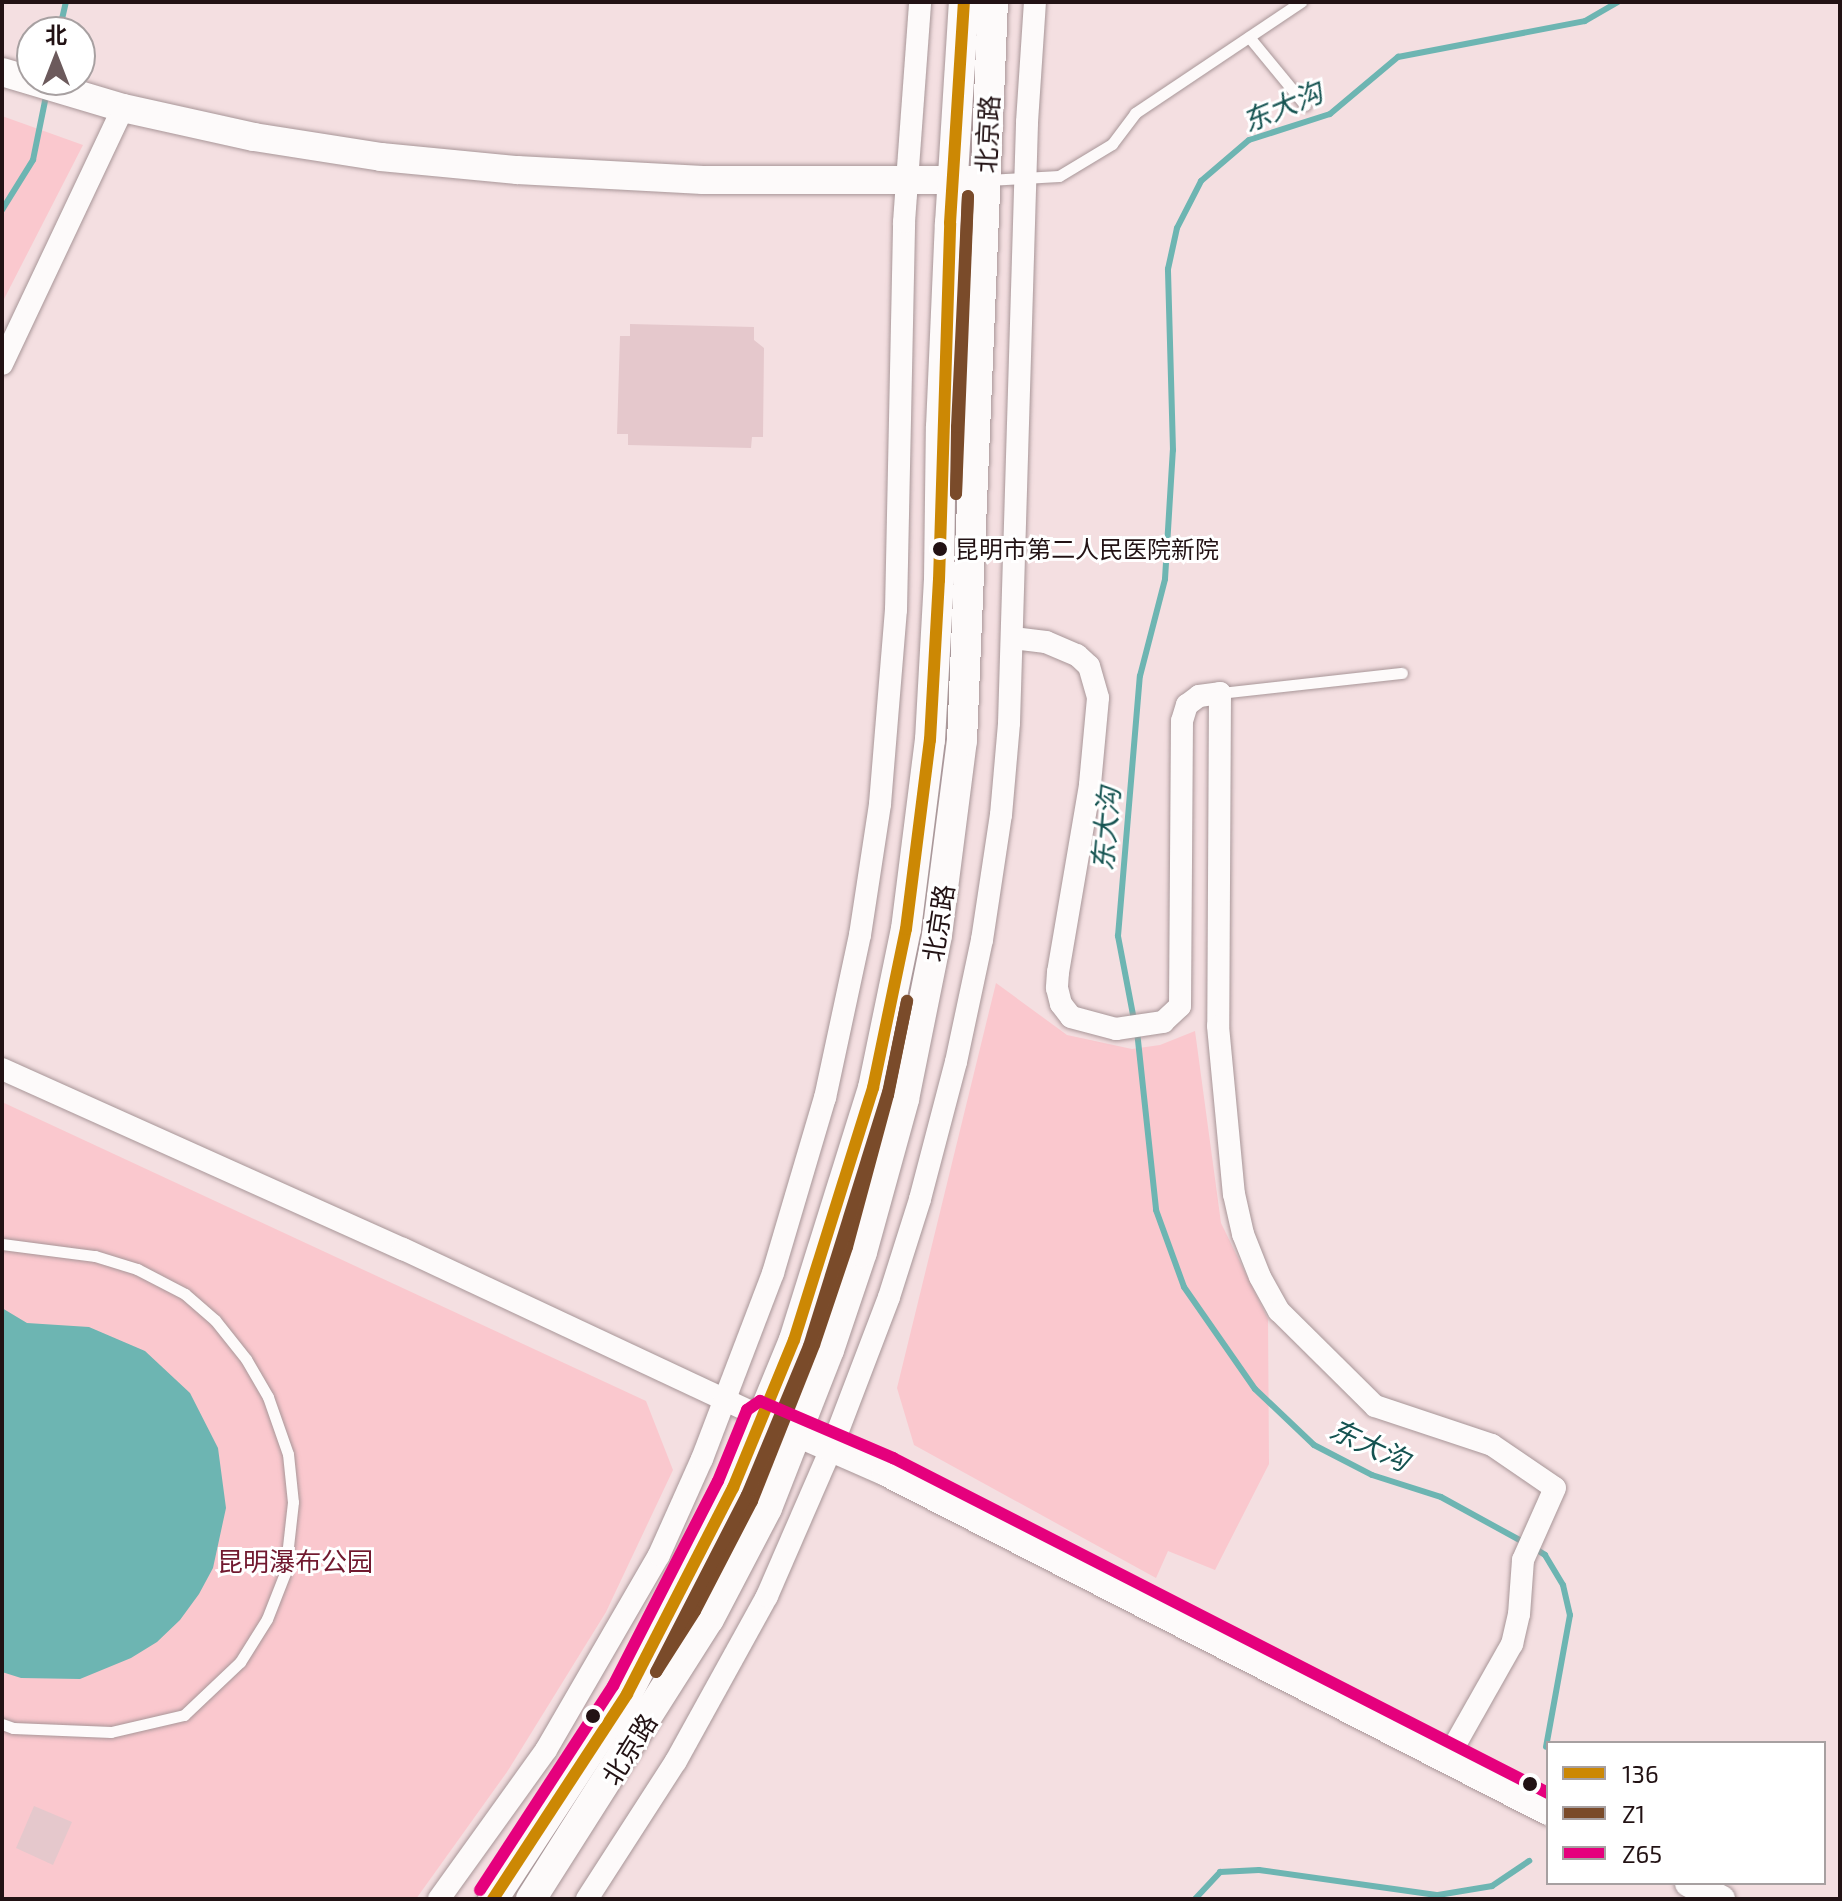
<!DOCTYPE html>
<html>
<head>
<meta charset="utf-8">
<style>
	body { margin:0 }
	#map { position:relative; width:1842px; height:1901px; overflow:hidden; background:#f4dfe1; font-family:"Exo 2","Noto Sans SC",sans-serif }
	div>[style] { position:absolute }
	.green>* { inset:0; background:#fac8ce }
	.water>* { inset:0; background:#6db5b2 }
	.stream>* { height:6px; margin:-3px; padding:0 3px; transform-origin:3px; border-radius:3px; background:#6db5b2 }
	.building>* { inset:0; background:#e5c8cc }
	.roads { filter:drop-shadow(0 0 2px #a89698) drop-shadow(0 0 2px #a89698) }
	.service>* { height:11px; margin:-5.5px; padding:0 5.5px; transform-origin:5.5px; border-radius:5.5px; background:#fdfafa }
	.minor>* { height:22px; margin:-11px; padding:0 11px; transform-origin:11px; border-radius:11px; background:#fdfafa }
	.tertiary>* { height:28px; margin:-14px; padding:0 14px; transform-origin:14px; border-radius:14px; background:#fdfafa }
	.secondary>* { height:30px; margin:-15px; padding:0 15px; transform-origin:15px; border-radius:15px; background:#fdfafa }
	.bus-1>* { height:12px; margin:-6px; padding:0 6px; transform-origin:6px; border-radius:6px; background:#cc8804 }
	.bus-2>* { height:12px; margin:-6px; padding:0 6px; transform-origin:6px; border-radius:6px; background:#7a4b2a }
	.bus-3>* { height:12px; margin:-6px; padding:0 6px; transform-origin:6px; border-radius:6px; background:#e5007d }
	.dots>* { width:22px; height:22px; translate:-50% -50%; box-sizing:border-box; border:4px solid #fff; border-radius:50% }
	span { translate:-50% -50%; white-space:nowrap; text-align:center; line-height:1.15; -webkit-text-stroke:6px #fff; paint-order:stroke }
	.bus-label { font-size:24px; color:#221214 }
	.left { translate:0 -50%; text-align:left }
	.street-label { font-size:26px; color:#221214 }
	.park-label { font-size:26px; color:#71192f }
	.water-label { font-size:28px; color:#155351; font-style:italic }
	.frame { position:absolute; inset:0; border:4px solid #221214; pointer-events:none }
	.legend { position:absolute; left:1546px; top:1741px; width:280px; height:144px; box-sizing:border-box; background:#fff; border:2px solid #a7a0a1; margin:0; padding:10px 14px; list-style:none; font-size:24px; color:#221214 }
	.legend li { display:flex; align-items:center; gap:16px; height:40px }
	.legend b { width:40px; border:2px solid #a7a0a1 }
	.north { position:absolute; left:16px; top:16px; width:80px; height:80px; box-sizing:border-box; background:#fff; border:2px solid #a7a0a1; border-radius:50%; rotate:0deg; font-size:22px; font-weight:700; line-height:32px; text-align:center; color:#221214 }
	.north::after { content:''; display:block; margin:auto; width:28px; height:36px; background:#6c5a5c; clip-path:polygon(50% 0,100% 100%,50% 72%,0 100%) }
</style>
</head>
<body>
<div id="map">
	<div class="green">
		<div style="clip-path:polygon(2px 116px,83px 145px,2px 303px)"></div>
		<div style="clip-path:polygon(996px 983px,1067px 1035px,1132px 1049px,1160px 1045px,1195px 1031px,1221px 1223px,1268px 1319px,1269px 1464px,1215px 1570px,1168px 1551px,1156px 1578px,914px 1445px,897px 1388px)"></div>
		<div style="clip-path:polygon(2px 1102px,646px 1401px,673px 1470px,606px 1612px,507px 1772px,416px 1899px,2px 1899px)"></div>
	</div>
	<div class="water">
		<div style="clip-path:polygon(2px 1308px,27px 1323px,89px 1327px,145px 1351px,190px 1393px,218px 1448px,226px 1508px,213px 1568px,199px 1594px,180px 1620px,157px 1642px,131px 1658px,80px 1679px,21px 1678px,2px 1672px)"></div>
	</div>
	<div class="stream">
		<div style="left:59px;top:32px;width:31px;rotate:-77deg"></div>
		<div style="left:2px;top:210px;width:59px;rotate:-58.2deg"></div>
		<div style="left:33px;top:160px;width:70px;rotate:-78.5deg"></div>
		<div style="left:1134px;top:1020px;width:86px;rotate:-100.8deg"></div>
		<div style="left:1118px;top:936px;width:261px;rotate:-85.2deg"></div>
		<div style="left:1140px;top:676px;width:100px;rotate:-75.5deg"></div>
		<div style="left:1165px;top:579px;width:129px;rotate:-86.5deg"></div>
		<div style="left:1173px;top:450px;width:181px;rotate:-91.6deg"></div>
		<div style="left:1168px;top:269px;width:42px;rotate:-77.6deg"></div>
		<div style="left:1177px;top:228px;width:53px;rotate:-62.9deg"></div>
		<div style="left:1201px;top:181px;width:63px;rotate:-40.5deg"></div>
		<div style="left:1249px;top:140px;width:85px;rotate:-17.8deg"></div>
		<div style="left:1330px;top:114px;width:89px;rotate:-40deg"></div>
		<div style="left:1398px;top:57px;width:190px;rotate:-10.9deg"></div>
		<div style="left:1585px;top:21px;width:38px;rotate:-30deg"></div>
		<div style="left:1137px;top:1031px;width:180px;rotate:83.9deg"></div>
		<div style="left:1156px;top:1210px;width:82px;rotate:70deg"></div>
		<div style="left:1184px;top:1287px;width:124px;rotate:55.2deg"></div>
		<div style="left:1255px;top:1389px;width:81px;rotate:43.5deg"></div>
		<div style="left:1314px;top:1445px;width:65px;rotate:27.3deg"></div>
		<div style="left:1372px;top:1475px;width:72px;rotate:17.7deg"></div>
		<div style="left:1441px;top:1497px;width:96px;rotate:28.7deg"></div>
		<div style="left:1534px;top:1548px;width:13px;rotate:32deg"></div>
		<div style="left:1545px;top:1555px;width:35px;rotate:59deg"></div>
		<div style="left:1563px;top:1585px;width:31px;rotate:77deg"></div>
		<div style="left:1570px;top:1615px;width:134px;rotate:100.3deg"></div>
		<div style="left:1195px;top:1899px;width:37px;rotate:-47deg"></div>
		<div style="left:1220px;top:1872px;width:39px;rotate:-3deg"></div>
		<div style="left:1259px;top:1870px;width:181px;rotate:8deg"></div>
		<div style="left:1438px;top:1895px;width:55px;rotate:-9.5deg"></div>
		<div style="left:1492px;top:1886px;width:45px;rotate:-34deg"></div>
	</div>
	<div class="building">
		<div style="clip-path:polygon(630px 324px,754px 327px,754px 340px,764px 348px,763px 437px,752px 437px,751px 448px,628px 445px,628px 434px,617px 434px,620px 336px,630px 336px)"></div>
		<div style="clip-path:polygon(34px 1806px,72px 1822px,53px 1865px,16px 1848px)"></div>
	</div>
	<div class="roads">
		<div class="service">
			<div style="left:1249px;top:37px;width:88px;rotate:50.5deg"></div>
			<div style="left:988px;top:180px;width:71px;rotate:-3.2deg"></div>
			<div style="left:1059px;top:176px;width:62px;rotate:-31.1deg"></div>
			<div style="left:1112px;top:144px;width:39px;rotate:-53deg"></div>
			<div style="left:1135px;top:113px;width:200px;rotate:-33.8deg"></div>
			<div style="left:1220px;top:693px;width:183px;rotate:-6.3deg"></div>
			<div style="left:2px;top:1244px;width:94px;rotate:7.4deg"></div>
			<div style="left:95px;top:1256px;width:44px;rotate:17.2deg"></div>
			<div style="left:137px;top:1269px;width:54px;rotate:27.5deg"></div>
			<div style="left:185px;top:1294px;width:40px;rotate:41deg"></div>
			<div style="left:215px;top:1320px;width:50px;rotate:51.5deg"></div>
			<div style="left:246px;top:1359px;width:44px;rotate:59.9deg"></div>
			<div style="left:268px;top:1397px;width:60px;rotate:70.7deg"></div>
			<div style="left:288px;top:1454px;width:48px;rotate:84.1deg"></div>
			<div style="left:293px;top:1502px;width:71px;rotate:96.4deg"></div>
			<div style="left:285px;top:1573px;width:49px;rotate:111.4deg"></div>
			<div style="left:267px;top:1619px;width:51px;rotate:122.1deg"></div>
			<div style="left:240px;top:1662px;width:77px;rotate:136.6deg"></div>
			<div style="left:184px;top:1715px;width:75px;rotate:166.9deg"></div>
			<div style="left:111px;top:1732px;width:98px;rotate:-177.7deg"></div>
			<div style="left:13px;top:1728px;width:12px;rotate:-160deg"></div>
		</div>
		<div class="minor">
			<div style="left:2px;top:364px;width:283px;rotate:-64.7deg"></div>
			<div style="left:1013px;top:638px;width:33px;rotate:7deg"></div>
			<div style="left:1046px;top:642px;width:34px;rotate:23deg"></div>
			<div style="left:1077px;top:655px;width:16px;rotate:43deg"></div>
			<div style="left:1089px;top:666px;width:33px;rotate:74deg"></div>
			<div style="left:1098px;top:698px;width:87px;rotate:95.3deg"></div>
			<div style="left:1090px;top:785px;width:190px;rotate:99.7deg"></div>
			<div style="left:1058px;top:972px;width:16px;rotate:94deg"></div>
			<div style="left:1057px;top:988px;width:16px;rotate:76deg"></div>
			<div style="left:1061px;top:1004px;width:16px;rotate:52deg"></div>
			<div style="left:1071px;top:1017px;width:47px;rotate:14.9deg"></div>
			<div style="left:1116px;top:1029px;width:48px;rotate:-8.5deg"></div>
			<div style="left:1163px;top:1022px;width:23px;rotate:-43deg"></div>
			<div style="left:1180px;top:1006px;width:285px;rotate:-89.6deg"></div>
			<div style="left:1182px;top:721px;width:17px;rotate:-73deg"></div>
			<div style="left:1187px;top:705px;width:15px;rotate:-37deg"></div>
			<div style="left:1199px;top:696px;width:21px;rotate:-8deg"></div>
			<div style="left:1220px;top:693px;width:333px;rotate:90.3deg"></div>
			<div style="left:1218px;top:1026px;width:169px;rotate:84.6deg"></div>
			<div style="left:1234px;top:1194px;width:41px;rotate:77.3deg"></div>
			<div style="left:1243px;top:1234px;width:46px;rotate:68.4deg"></div>
			<div style="left:1260px;top:1277px;width:39px;rotate:61deg"></div>
			<div style="left:1279px;top:1311px;width:135px;rotate:44.7deg"></div>
			<div style="left:1375px;top:1406px;width:123px;rotate:18.4deg"></div>
			<div style="left:1492px;top:1445px;width:76px;rotate:34.3deg"></div>
			<div style="left:1555px;top:1488px;width:79px;rotate:114deg"></div>
			<div style="left:1523px;top:1560px;width:54px;rotate:94.2deg"></div>
			<div style="left:1519px;top:1614px;width:31px;rotate:103deg"></div>
			<div style="left:1512px;top:1644px;width:132px;rotate:119.5deg"></div>
			<div style="left:2px;top:1069px;width:440px;rotate:24.2deg"></div>
			<div style="left:403px;top:1249px;width:395px;rotate:25.1deg"></div>
			<div style="left:439px;top:1899px;width:183px;rotate:-54.3deg"></div>
			<div style="left:546px;top:1750px;width:225px;rotate:-59.9deg"></div>
			<div style="left:659px;top:1555px;width:105px;rotate:-65.9deg"></div>
			<div style="left:702px;top:1459px;width:199px;rotate:-69.1deg"></div>
			<div style="left:773px;top:1273px;width:183px;rotate:-73.5deg"></div>
			<div style="left:825px;top:1098px;width:167px;rotate:-77.9deg"></div>
			<div style="left:860px;top:935px;width:133px;rotate:-81.3deg"></div>
			<div style="left:880px;top:804px;width:195px;rotate:-85.3deg"></div>
			<div style="left:896px;top:610px;width:388px;rotate:-88.8deg"></div>
			<div style="left:904px;top:222px;width:221px;rotate:-85.8deg"></div>
			<div style="left:587px;top:1899px;width:164px;rotate:-57.2deg"></div>
			<div style="left:676px;top:1761px;width:188px;rotate:-61.1deg"></div>
			<div style="left:767px;top:1596px;width:160px;rotate:-66.5deg"></div>
			<div style="left:831px;top:1449px;width:163px;rotate:-69.1deg"></div>
			<div style="left:889px;top:1297px;width:103px;rotate:-72.4deg"></div>
			<div style="left:920px;top:1199px;width:142px;rotate:-75.3deg"></div>
			<div style="left:956px;top:1062px;width:125px;rotate:-78deg"></div>
			<div style="left:982px;top:940px;width:126px;rotate:-81.4deg"></div>
			<div style="left:1001px;top:815px;width:92px;rotate:-85deg"></div>
			<div style="left:1009px;top:723px;width:601px;rotate:-88.28deg"></div>
			<div style="left:1027px;top:122px;width:120px;rotate:-86.2deg"></div>
		</div>
		<div class="tertiary">
			<div style="left:2px;top:72px;width:126px;rotate:16.6deg"></div>
			<div style="left:123px;top:108px;width:134px;rotate:12.5deg"></div>
			<div style="left:254px;top:137px;width:129px;rotate:8.9deg"></div>
			<div style="left:381px;top:157px;width:137px;rotate:5.5deg"></div>
			<div style="left:517px;top:170px;width:186px;rotate:3.1deg"></div>
			<div style="left:703px;top:180px;width:271px"></div>
			<div style="left:761px;top:1417px;width:137px;rotate:23.7deg"></div>
			<div style="left:886px;top:1472px;width:744px;rotate:27.12deg"></div>
			<div style="left:1689px;top:1883px;width:36px;rotate:27deg"></div>
		</div>
		<div class="secondary">
			<div style="left:493px;top:1899px;width:245px;rotate:-56.8deg"></div>
			<div style="left:627px;top:1694px;width:232px;rotate:-62.8deg"></div>
			<div style="left:733px;top:1488px;width:160px;rotate:-67.6deg"></div>
			<div style="left:794px;top:1340px;width:264px;rotate:-72.6deg"></div>
			<div style="left:873px;top:1088px;width:162px;rotate:-78.3deg"></div>
			<div style="left:906px;top:929px;width:191px;rotate:-82.8deg"></div>
			<div style="left:930px;top:740px;width:160px;rotate:-86.8deg"></div>
			<div style="left:939px;top:580px;width:153px;rotate:-89.3deg"></div>
			<div style="left:941px;top:427px;width:204px;rotate:-87.5deg"></div>
			<div style="left:950px;top:223px;width:221px;rotate:-86.4deg"></div>
			<div style="left:531px;top:1899px;width:332px;rotate:-57.6deg"></div>
			<div style="left:709px;top:1619px;width:125px;rotate:-62.4deg"></div>
			<div style="left:767px;top:1508px;width:170px;rotate:-68.6deg"></div>
			<div style="left:829px;top:1350px;width:103px;rotate:-71.4deg"></div>
			<div style="left:862px;top:1252px;width:159px;rotate:-74.6deg"></div>
			<div style="left:904px;top:1099px;width:167px;rotate:-78.6deg"></div>
			<div style="left:937px;top:935px;width:196px;rotate:-82.7deg"></div>
			<div style="left:962px;top:741px;width:740px;rotate:-87.6deg"></div>
		</div>
	</div>
	<div class="bus-1">
		<div style="left:493px;top:1899px;width:245px;rotate:-56.8deg"></div>
		<div style="left:627px;top:1694px;width:232px;rotate:-62.8deg"></div>
		<div style="left:733px;top:1488px;width:160px;rotate:-67.6deg"></div>
		<div style="left:794px;top:1340px;width:264px;rotate:-72.6deg"></div>
		<div style="left:873px;top:1088px;width:162px;rotate:-78.3deg"></div>
		<div style="left:906px;top:929px;width:191px;rotate:-82.8deg"></div>
		<div style="left:930px;top:740px;width:160px;rotate:-86.8deg"></div>
		<div style="left:939px;top:580px;width:357px;rotate:-88.2deg"></div>
		<div style="left:950px;top:223px;width:221px;rotate:-86.4deg"></div>
	</div>
	<div class="bus-2">
		<div style="left:968px;top:196px;width:298px;rotate:92.3deg"></div>
		<div style="left:956px;top:494px;width:67px;rotate:-89.1deg"></div>
		<div style="left:957px;top:427px;width:231px;rotate:-87.3deg"></div>
		<div style="left:907px;top:1001px;width:96px;rotate:101.4deg"></div>
		<div style="left:888px;top:1095px;width:157px;rotate:105.1deg"></div>
		<div style="left:847px;top:1247px;width:103px;rotate:108.6deg"></div>
		<div style="left:814px;top:1345px;width:168px;rotate:111.7deg"></div>
		<div style="left:752px;top:1501px;width:124px;rotate:117.4deg"></div>
		<div style="left:695px;top:1611px;width:72px;rotate:122.6deg"></div>
		<div style="left:656px;top:1672px;width:199px;rotate:-62.8deg"></div>
		<div style="left:747px;top:1495px;width:161px;rotate:-67.4deg"></div>
		<div style="left:809px;top:1346px;width:265px;rotate:-72.7deg"></div>
		<div style="left:888px;top:1093px;width:94px;rotate:-78.3deg"></div>
	</div>
	<div class="bus-3">
		<div style="left:480px;top:1890px;width:244px;rotate:-56.9deg"></div>
		<div style="left:613px;top:1686px;width:230px;rotate:-62.9deg"></div>
		<div style="left:718px;top:1481px;width:77px;rotate:-67.8deg"></div>
		<div style="left:747px;top:1410px;width:16px;rotate:-35deg"></div>
		<div style="left:760px;top:1401px;width:145px;rotate:23.2deg"></div>
		<div style="left:893px;top:1458px;width:736px;rotate:27.09deg"></div>
	</div>
	<div class="dots">
		<div style="left:940px;top:549px;background:#221214"></div>
		<div style="left:593px;top:1716px;background:#221214"></div>
		<div style="left:1530px;top:1784px;background:#221214"></div>
	</div>
	<div class="bus-label">
		<span class="left" style="left:955px;top:549px">昆明市第二人民医院新院</span>
	</div>
	<div class="street-label">
		<span style="left:987px;top:134px;rotate:-87deg">北京路</span>
		<span style="left:938px;top:923px;rotate:-81deg">北京路</span>
		<span style="left:629px;top:1749px;rotate:-58deg">北京路</span>
	</div>
	<div class="park-label">
		<span style="left:295px;top:1561px">昆明瀑布公园</span>
	</div>
	<div class="water-label">
		<span style="left:1282px;top:106px;rotate:-23deg">东大沟</span>
		<span style="left:1105px;top:829px;rotate:-85deg">东大沟</span>
		<span style="left:1370px;top:1444px;rotate:25deg">东大沟</span>
	</div>
	<div class="frame"></div>
	<ul class="legend">
	<li><b style="height:10px;background:#cc8804"></b>136</li>
	<li><b style="height:10px;background:#7a4b2a"></b>Z1</li>
	<li><b style="height:10px;background:#e5007d"></b>Z65</li>
	</ul>
	<div class="north">北</div>
</div>
</body>
</html>
